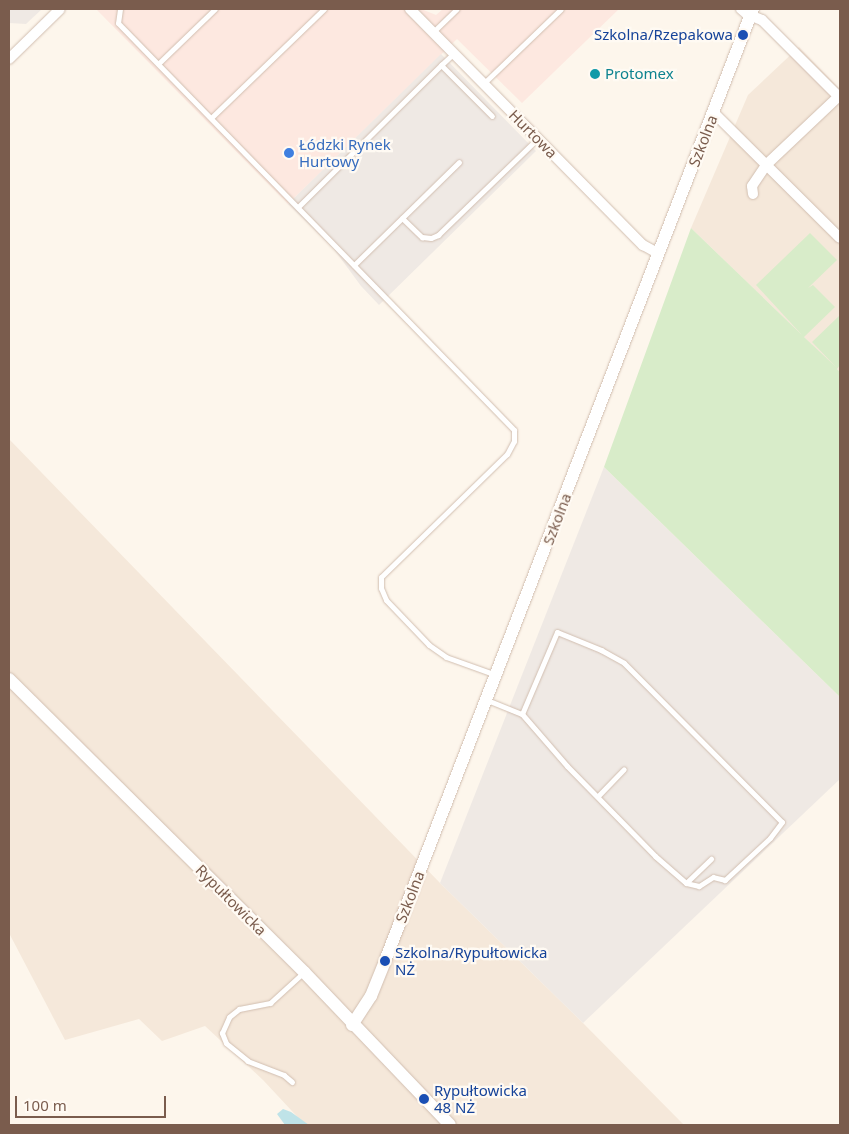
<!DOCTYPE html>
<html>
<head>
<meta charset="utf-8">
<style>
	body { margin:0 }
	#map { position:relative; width:849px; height:1134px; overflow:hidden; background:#fdf6ec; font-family:"Noto Sans",sans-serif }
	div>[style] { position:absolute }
	.residential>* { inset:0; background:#f5e8da }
	.commercial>* { inset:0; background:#fde8e0 }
	.industrial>* { inset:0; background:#efe9e4 }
	.green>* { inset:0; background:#d8ecc9 }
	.water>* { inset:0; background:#bfe3e8 }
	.roads { filter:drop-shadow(0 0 1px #d1beb0) drop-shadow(0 0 1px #d1beb0) }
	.service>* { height:5px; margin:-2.5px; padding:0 2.5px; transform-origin:2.5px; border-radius:2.5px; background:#fff }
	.minor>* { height:10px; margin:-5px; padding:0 5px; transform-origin:5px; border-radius:5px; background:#fff }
	.tertiary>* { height:12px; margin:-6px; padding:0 6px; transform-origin:6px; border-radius:6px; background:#fff }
	.dots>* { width:14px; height:14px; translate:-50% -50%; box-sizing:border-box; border:2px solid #fffaf3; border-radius:50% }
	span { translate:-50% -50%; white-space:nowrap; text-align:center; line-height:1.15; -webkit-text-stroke:4.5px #fffaf3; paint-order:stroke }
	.transit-label { font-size:15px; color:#164399 }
	.right { translate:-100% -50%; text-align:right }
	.left { translate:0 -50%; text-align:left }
	.culture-label { font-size:15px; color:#0d838f }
	.street-label { font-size:15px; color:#7a5c4d }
	.shop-label { font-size:15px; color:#366cbe }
	.frame { position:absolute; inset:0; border:10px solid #7a5c4d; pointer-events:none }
	.scale { position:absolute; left:15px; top:1096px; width:151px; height:22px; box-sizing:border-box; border:2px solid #7a5c4d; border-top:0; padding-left:6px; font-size:15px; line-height:18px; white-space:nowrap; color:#7a5c4d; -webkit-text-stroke:4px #fffaf3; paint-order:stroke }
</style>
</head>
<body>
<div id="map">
	<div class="residential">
		<div style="clip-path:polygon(799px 47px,840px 89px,840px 372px,691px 228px,748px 95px)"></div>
		<div style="clip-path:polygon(9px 439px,440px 883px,583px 1023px,684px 1125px,305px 1125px,263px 1080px,205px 1026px,162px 1041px,139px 1019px,65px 1040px,9px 933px)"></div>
	</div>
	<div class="commercial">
		<div style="clip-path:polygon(96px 9px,421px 9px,436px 15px,443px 9px,619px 9px,522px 103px,457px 39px,288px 204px)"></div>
	</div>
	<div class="industrial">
		<div style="clip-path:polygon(9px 9px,42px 9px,26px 24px,9px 23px)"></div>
		<div style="clip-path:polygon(441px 54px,536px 151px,379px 305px,361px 286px,333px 248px,288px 204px)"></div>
		<div style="clip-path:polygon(604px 467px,840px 697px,840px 779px,583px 1023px,440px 883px)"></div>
	</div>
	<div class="green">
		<div style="clip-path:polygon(691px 228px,802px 335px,756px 285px,810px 233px,837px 260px,808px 288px,813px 285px,835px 307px,804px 337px,836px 367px,812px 342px,839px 316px,840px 317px,840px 365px,837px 369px,840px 372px,840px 697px,604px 467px)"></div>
	</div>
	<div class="water">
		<div style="clip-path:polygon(283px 1109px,291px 1112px,309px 1125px,285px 1125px,277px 1114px)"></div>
	</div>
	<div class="roads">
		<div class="service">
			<div style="left:120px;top:9px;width:14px;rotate:98deg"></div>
			<div style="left:118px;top:23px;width:568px;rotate:45.78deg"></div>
			<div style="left:514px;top:430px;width:11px;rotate:90deg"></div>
			<div style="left:514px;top:441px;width:15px;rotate:118deg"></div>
			<div style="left:507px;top:454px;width:176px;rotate:135.7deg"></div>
			<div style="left:381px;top:577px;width:11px;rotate:90deg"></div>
			<div style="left:381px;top:588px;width:13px;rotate:67deg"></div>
			<div style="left:386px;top:600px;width:62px;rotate:46.3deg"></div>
			<div style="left:429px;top:645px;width:21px;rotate:35deg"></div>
			<div style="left:446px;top:657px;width:53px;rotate:19.8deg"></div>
			<div style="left:433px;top:32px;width:33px;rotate:-44deg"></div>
			<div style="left:453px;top:54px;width:16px;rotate:137deg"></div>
			<div style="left:441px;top:65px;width:72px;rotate:45deg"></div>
			<div style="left:159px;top:63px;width:78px;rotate:-44deg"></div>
			<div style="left:483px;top:84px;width:108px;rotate:-43.9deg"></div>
			<div style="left:212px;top:117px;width:156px;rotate:-44deg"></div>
			<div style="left:298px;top:207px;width:202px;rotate:-44.8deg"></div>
			<div style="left:402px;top:218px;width:28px;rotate:44deg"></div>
			<div style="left:422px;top:237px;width:9px;rotate:6deg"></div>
			<div style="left:431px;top:238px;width:8px;rotate:-23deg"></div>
			<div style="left:438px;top:235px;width:138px;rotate:-44.1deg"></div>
			<div style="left:354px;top:265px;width:147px;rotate:-44.4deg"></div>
			<div style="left:487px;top:700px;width:38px;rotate:22deg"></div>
			<div style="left:522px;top:714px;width:69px;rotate:49.1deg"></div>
			<div style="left:567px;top:766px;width:126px;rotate:45.6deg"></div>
			<div style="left:655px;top:856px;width:41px;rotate:41.1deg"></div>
			<div style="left:686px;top:883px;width:35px;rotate:-44deg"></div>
			<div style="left:522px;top:714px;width:89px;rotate:-66.9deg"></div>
			<div style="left:557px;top:632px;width:48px;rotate:22.2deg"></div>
			<div style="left:601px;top:650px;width:26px;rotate:29deg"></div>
			<div style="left:624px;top:663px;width:224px;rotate:45.2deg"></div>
			<div style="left:782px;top:822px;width:20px;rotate:127deg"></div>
			<div style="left:770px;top:838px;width:62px;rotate:137deg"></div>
			<div style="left:725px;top:880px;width:12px;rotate:-166deg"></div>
			<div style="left:713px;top:877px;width:17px;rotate:147deg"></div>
			<div style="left:699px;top:886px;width:13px;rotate:-167deg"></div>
			<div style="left:598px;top:796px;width:37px;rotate:-46deg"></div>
			<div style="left:292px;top:1082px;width:11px;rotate:-139deg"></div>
			<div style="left:284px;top:1075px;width:39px;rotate:-159deg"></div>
			<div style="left:248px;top:1061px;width:28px;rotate:-141deg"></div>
			<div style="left:226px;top:1043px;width:11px;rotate:-112deg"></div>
			<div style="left:222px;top:1033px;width:17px;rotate:-66deg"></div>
			<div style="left:229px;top:1017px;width:13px;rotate:-39deg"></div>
			<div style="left:239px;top:1009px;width:32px;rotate:-11deg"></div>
			<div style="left:270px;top:1003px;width:46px;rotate:-42.4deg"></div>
		</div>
		<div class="minor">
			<div style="left:410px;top:9px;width:332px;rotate:45.4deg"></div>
			<div style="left:643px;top:245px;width:18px;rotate:29deg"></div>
			<div style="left:741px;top:9px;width:8px;rotate:40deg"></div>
			<div style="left:747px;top:14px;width:16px;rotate:22deg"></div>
			<div style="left:762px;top:20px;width:110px;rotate:45deg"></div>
			<div style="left:9px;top:59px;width:71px;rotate:-44.4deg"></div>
			<div style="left:714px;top:113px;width:177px;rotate:44.8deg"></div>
			<div style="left:753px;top:194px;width:8px;rotate:-97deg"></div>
			<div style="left:752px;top:186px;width:25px;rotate:-56deg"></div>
			<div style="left:766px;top:165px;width:100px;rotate:-43.4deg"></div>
		</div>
		<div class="tertiary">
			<div style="left:9px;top:679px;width:416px;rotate:44.8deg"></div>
			<div style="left:304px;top:972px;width:211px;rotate:46.3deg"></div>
			<div style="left:352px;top:1025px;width:35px;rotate:-57deg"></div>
			<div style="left:371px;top:996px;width:38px;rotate:-68deg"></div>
			<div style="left:385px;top:961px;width:1021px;rotate:-68.87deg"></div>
		</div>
	</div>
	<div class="dots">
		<div style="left:743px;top:35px;background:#1a4fb4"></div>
		<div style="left:595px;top:74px;background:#0f9aa8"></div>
		<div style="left:289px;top:153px;background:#3f7fe0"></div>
		<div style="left:385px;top:961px;background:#1a4fb4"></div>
		<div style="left:424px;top:1099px;background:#1a4fb4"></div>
	</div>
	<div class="transit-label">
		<span class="right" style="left:733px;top:35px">Szkolna/Rzepakowa</span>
		<span class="left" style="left:395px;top:961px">Szkolna/Rypułtowicka<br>NŻ</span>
		<span class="left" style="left:434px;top:1099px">Rypułtowicka<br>48 NŻ</span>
	</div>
	<div class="culture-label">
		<span class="left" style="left:605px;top:74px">Protomex</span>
	</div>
	<div class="street-label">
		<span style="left:533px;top:134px;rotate:45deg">Hurtowa</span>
		<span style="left:703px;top:141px;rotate:-69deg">Szkolna</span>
		<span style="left:557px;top:519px;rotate:-69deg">Szkolna</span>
		<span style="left:410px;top:897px;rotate:-69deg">Szkolna</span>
		<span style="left:231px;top:900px;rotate:45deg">Rypułtowicka</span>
	</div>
	<div class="shop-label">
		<span class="left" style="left:299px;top:153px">Łódzki Rynek<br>Hurtowy</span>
	</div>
	<div class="frame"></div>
	<div class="scale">100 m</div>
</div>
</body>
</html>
